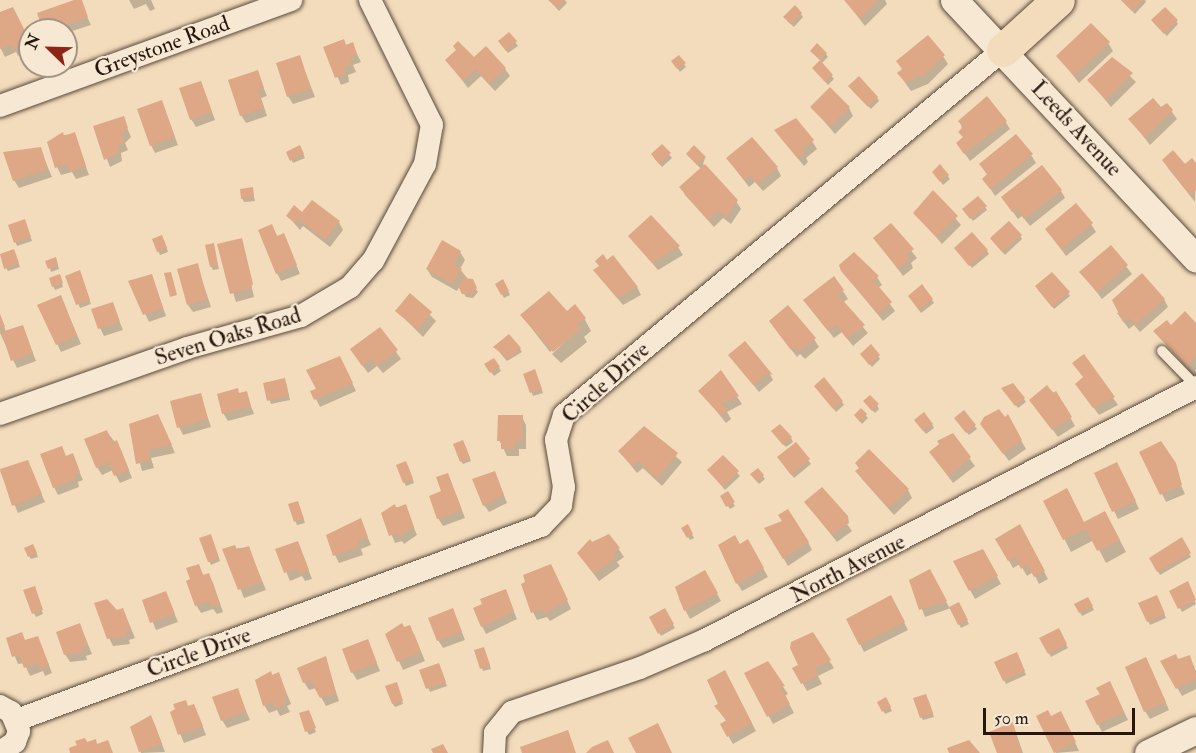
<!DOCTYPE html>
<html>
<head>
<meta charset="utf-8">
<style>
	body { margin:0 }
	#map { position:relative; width:1196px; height:753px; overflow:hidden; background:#f2dcbc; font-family:"IM FELL Double Pica",serif }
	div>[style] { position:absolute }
	.shadow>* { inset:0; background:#0003 }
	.building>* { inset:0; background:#dea786 }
	.roads { filter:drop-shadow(0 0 2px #59483a) drop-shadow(0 0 2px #59483a) }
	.service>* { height:10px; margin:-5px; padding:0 5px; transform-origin:5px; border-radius:5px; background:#f7e8d3 }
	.minor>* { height:22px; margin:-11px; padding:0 11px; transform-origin:11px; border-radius:11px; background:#f7e8d3 }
	.tertiary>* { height:27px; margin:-13.5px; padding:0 13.5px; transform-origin:13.5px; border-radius:13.5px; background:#f7e8d3 }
	.motorway>* { height:33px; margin:-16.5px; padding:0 16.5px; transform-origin:16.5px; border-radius:16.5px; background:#f2dcbc }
	span { translate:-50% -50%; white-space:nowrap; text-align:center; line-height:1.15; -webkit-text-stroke:4.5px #f7e8d3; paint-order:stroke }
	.street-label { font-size:22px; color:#26160f }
	.north { position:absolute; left:18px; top:18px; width:60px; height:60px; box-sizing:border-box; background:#f7e8d3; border:2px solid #a39485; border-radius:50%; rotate:293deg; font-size:16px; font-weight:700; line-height:24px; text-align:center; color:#26160f }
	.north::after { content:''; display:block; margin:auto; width:21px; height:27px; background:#8f2418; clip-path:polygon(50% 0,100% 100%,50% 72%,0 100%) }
	.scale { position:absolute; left:983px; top:708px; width:152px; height:27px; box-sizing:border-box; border:3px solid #26160f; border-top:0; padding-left:8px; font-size:18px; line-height:21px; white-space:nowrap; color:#26160f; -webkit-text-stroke:4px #f7e8d3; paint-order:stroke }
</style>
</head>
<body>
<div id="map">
	<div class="shadow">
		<div style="clip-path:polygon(79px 0,91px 25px,66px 33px,66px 30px,45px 30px)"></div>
		<div style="clip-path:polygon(151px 0,155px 9px,150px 11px,146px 4px,134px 9px,129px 0)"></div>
		<div style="clip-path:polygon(549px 0,565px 0,567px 3px,559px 11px)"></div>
		<div style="clip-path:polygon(845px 0,885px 0,887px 4px,865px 26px)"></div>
		<div style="clip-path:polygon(1121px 0,1145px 0,1146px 2px,1135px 14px)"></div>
		<div style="clip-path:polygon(0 14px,17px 16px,30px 48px,18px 56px,16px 52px,5px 57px,0 47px)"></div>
		<div style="clip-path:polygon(801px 14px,803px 17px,794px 27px,787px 21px)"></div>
		<div style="clip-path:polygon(1153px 21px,1176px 21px,1178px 24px,1167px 36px)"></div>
		<div style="clip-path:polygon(509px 34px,518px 46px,508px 53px,502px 45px)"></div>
		<div style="clip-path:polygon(1108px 43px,1113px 51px,1079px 83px,1058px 56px)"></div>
		<div style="clip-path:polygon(352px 44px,361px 62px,353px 65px,356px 72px,348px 75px,349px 82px,341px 85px,325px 48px)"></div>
		<div style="clip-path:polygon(457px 51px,505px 69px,510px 76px,495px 91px,481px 76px,468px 88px,447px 60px)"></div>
		<div style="clip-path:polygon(814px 54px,826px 54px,828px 57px,821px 64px,834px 79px,828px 85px,814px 68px,821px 61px)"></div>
		<div style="clip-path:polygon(299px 56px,315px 97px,293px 104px,288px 96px)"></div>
		<div style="clip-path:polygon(943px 56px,948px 64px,928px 84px,911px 91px,899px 74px)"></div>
		<div style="clip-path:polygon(1112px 59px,1136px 82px,1111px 107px,1089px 80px)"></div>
		<div style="clip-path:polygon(673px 61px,684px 64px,686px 67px,680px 72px)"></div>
		<div style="clip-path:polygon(257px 72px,267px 96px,261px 98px,267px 116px,246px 123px,241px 115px)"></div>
		<div style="clip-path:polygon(201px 82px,215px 120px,196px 127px,191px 119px)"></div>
		<div style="clip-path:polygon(852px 90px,877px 97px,879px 101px,871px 109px)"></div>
		<div style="clip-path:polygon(161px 102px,178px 145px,155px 153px,151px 145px)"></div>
		<div style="clip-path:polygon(1167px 105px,1177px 119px,1150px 145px,1130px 119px)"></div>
		<div style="clip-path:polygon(812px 107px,849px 108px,853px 116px,835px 134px)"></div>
		<div style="clip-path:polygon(123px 118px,131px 137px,125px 143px,128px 150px,121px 153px,122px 161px,110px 167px,95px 127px)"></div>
		<div style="clip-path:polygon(960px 121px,1005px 121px,1010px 129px,970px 161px,958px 144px,964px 138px)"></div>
		<div style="clip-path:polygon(776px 131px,812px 141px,817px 149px,806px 158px,808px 162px,804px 166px)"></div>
		<div style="clip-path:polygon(74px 134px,89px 175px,76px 179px,72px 172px,61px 175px,57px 167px,56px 136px)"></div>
		<div style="clip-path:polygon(662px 146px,672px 158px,662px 167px,654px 158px)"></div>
		<div style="clip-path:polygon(300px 147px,305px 158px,293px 163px,288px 153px)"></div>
		<div style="clip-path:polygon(40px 149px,52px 177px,19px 188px,14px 180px)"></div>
		<div style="clip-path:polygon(1031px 155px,1036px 163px,995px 196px,984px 179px,988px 176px,981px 164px)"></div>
		<div style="clip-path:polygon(690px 157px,705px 158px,703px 164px,736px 201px,741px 209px,731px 224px,723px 218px,714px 227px,685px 195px,681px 187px,701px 169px)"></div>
		<div style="clip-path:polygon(728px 159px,777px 168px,781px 176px,763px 191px,755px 182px,749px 187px)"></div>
		<div style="clip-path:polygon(1164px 161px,1196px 165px,1195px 202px,1168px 168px)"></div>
		<div style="clip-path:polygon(940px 166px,950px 179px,943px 185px,936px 175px)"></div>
		<div style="clip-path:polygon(252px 189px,255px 201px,244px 202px,242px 198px)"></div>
		<div style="clip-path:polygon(1061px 191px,1065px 198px,1030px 226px,1022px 216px,1018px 219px,1003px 198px)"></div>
		<div style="clip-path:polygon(933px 192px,961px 225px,942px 244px,915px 213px)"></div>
		<div style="clip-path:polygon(985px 207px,987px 210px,973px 221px,966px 212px)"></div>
		<div style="clip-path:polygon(303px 214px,339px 222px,343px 230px,330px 247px,303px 226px,300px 230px,288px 216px)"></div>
		<div style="clip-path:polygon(26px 224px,32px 241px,17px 246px,10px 226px)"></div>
		<div style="clip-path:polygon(1091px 224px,1096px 232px,1066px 256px,1047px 230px)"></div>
		<div style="clip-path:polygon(891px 225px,917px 258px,911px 263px,913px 268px,903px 276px,875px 238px)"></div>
		<div style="clip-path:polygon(272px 226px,278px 238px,284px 235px,300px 274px,281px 281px,277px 273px)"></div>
		<div style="clip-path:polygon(1020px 235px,1022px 239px,1005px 255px,991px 239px)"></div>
		<div style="clip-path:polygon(630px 237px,678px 247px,683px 255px,658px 270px)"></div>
		<div style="clip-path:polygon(153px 240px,164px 240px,168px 252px,160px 255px)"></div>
		<div style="clip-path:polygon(241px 240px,254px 297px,236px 302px,219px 245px)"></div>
		<div style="clip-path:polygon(213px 245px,219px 269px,213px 270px,211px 266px)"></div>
		<div style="clip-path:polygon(1111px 247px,1132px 274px,1102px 299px,1081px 272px)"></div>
		<div style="clip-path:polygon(958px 251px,987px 251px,989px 254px,972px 268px)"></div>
		<div style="clip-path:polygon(460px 252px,465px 260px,460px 269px,478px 292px,473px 298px,466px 297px,460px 286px,457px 291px,432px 277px,427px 269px)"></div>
		<div style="clip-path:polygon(15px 254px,20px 267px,8px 271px,6px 268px)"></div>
		<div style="clip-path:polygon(57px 263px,59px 269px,51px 272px,50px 268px)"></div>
		<div style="clip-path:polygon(197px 265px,211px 307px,193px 312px,188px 305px)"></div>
		<div style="clip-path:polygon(595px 271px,637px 287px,641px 295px,623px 305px)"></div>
		<div style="clip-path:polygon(842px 271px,877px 277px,882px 285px,878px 288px,895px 311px,883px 321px)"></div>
		<div style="clip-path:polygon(81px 275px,91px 304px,80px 308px,67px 276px)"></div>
		<div style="clip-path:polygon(152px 276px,166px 316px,149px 322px,130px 282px)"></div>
		<div style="clip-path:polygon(61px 279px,63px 287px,55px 290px,53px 286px)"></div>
		<div style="clip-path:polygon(503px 281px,510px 295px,504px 298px,497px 285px)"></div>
		<div style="clip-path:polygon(922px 286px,934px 303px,921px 313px,911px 299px)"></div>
		<div style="clip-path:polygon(1038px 290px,1068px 293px,1070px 296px,1054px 309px)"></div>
		<div style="clip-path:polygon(843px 291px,848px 299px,842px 303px,868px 333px,853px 346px,842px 332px,834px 338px,810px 308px)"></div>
		<div style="clip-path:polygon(410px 295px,436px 321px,423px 337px,397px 311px)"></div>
		<div style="clip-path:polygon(61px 297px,81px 344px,61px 352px,39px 305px)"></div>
		<div style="clip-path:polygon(1164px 299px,1168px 307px,1140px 332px,1134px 325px,1129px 329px,1117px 313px)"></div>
		<div style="clip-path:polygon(112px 304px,123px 330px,104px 336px,100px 328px)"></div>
		<div style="clip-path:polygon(566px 313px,584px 318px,591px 331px,584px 337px,587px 342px,561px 363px,552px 354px,582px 326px,550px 352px,522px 316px)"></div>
		<div style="clip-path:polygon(0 315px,6px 332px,22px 326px,36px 361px,17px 368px,0 333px)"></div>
		<div style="clip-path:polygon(1196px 325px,1196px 377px,1195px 378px,1155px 331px)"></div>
		<div style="clip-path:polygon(380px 329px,401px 359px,383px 373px,377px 366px,368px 373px,351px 350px)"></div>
		<div style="clip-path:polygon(776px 330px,814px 339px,819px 347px,805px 359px,800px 354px,797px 357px)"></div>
		<div style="clip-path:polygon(495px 347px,520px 349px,522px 352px,507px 361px)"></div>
		<div style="clip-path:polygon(730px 356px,769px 372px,773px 380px,759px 392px)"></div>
		<div style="clip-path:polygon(878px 356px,880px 359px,872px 367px,864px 358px)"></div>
		<div style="clip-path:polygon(1084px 356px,1118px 405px,1099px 415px,1077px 385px,1084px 378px,1074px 364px)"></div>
		<div style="clip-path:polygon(494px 360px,501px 371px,494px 376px,486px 365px)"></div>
		<div style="clip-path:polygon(344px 366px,356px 391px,320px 407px,316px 399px)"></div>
		<div style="clip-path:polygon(721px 373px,742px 404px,727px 412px,731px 419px,726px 423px,700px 391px)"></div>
		<div style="clip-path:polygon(536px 374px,543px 393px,533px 396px,525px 375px)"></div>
		<div style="clip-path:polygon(286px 383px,290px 400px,271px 404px,265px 384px)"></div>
		<div style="clip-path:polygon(1006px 386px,1024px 399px,1026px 402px,1018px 408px,1003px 388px)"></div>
		<div style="clip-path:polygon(1047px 387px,1059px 397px,1075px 426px,1058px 437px,1031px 400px)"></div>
		<div style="clip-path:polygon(818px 390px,842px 402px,844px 405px,836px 412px)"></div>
		<div style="clip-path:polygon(246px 393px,254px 414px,228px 421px,223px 413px,240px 395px)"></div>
		<div style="clip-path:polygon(200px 395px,211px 427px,183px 435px,179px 427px)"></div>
		<div style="clip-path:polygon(867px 405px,877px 405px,879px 409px,875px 413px)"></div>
		<div style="clip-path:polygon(861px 410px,868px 418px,862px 424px,858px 419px)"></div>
		<div style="clip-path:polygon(964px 412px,977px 429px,969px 435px,958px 422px)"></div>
		<div style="clip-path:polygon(522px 417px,526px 425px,526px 449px,519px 449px,519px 456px,507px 456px,499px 440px)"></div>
		<div style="clip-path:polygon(1008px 417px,1026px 449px,1009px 461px,982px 424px)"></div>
		<div style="clip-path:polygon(162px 424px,175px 453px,151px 458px,154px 468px,142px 471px,130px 425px)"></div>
		<div style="clip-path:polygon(918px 424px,932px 424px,934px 428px,926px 434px)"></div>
		<div style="clip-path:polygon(644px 428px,682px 462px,662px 486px,643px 468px,637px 473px,620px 452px)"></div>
		<div style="clip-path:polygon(107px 432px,121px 450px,132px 478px,120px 483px,113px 470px,102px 475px,97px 467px)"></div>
		<div style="clip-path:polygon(775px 435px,791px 438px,793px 442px,786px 447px)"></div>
		<div style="clip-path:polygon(952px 435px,975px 466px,953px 483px,931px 453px)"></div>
		<div style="clip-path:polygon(796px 444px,811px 464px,794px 478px,781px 461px)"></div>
		<div style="clip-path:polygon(465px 445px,471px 461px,463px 464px,461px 461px)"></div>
		<div style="clip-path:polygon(1165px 451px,1185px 494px,1166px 502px,1162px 494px)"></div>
		<div style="clip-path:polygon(72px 455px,83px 480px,78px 482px,79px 487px,58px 495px,54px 487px,66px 457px)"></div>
		<div style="clip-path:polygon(723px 457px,740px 476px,725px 490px,709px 471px)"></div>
		<div style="clip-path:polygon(27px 462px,45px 502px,18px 513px,0 471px)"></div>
		<div style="clip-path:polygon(408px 466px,414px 483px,406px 486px,404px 482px)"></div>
		<div style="clip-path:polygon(860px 469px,908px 490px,912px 498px,894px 515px,862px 479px,857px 471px)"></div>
		<div style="clip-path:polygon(1121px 472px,1139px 509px,1118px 519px,1096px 474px)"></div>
		<div style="clip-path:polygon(495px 473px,507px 503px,489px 512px,484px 505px)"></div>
		<div style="clip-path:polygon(448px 475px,465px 518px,443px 526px,438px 518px)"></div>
		<div style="clip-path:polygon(763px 476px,765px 479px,759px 484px,754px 478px)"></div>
		<div style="clip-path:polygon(727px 493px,735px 506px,730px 509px,722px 497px)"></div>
		<div style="clip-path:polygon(1045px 501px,1084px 523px,1112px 525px,1126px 552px,1106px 563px,1094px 540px,1071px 552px)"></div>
		<div style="clip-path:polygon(806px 503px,847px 524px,852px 531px,837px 542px)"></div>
		<div style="clip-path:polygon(289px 505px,299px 506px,305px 523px,297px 525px)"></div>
		<div style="clip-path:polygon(405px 506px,417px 535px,404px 544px,402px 541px,395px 543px,383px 514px,391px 508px)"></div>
		<div style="clip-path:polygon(360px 520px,371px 545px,361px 549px,363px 555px,339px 563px,335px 555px)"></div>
		<div style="clip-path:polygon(687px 526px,694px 538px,690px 540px,683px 528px)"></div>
		<div style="clip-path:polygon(1020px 526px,1048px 579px,1039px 584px,1033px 572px,1027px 576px,1020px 564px,1013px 568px,997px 539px)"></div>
		<div style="clip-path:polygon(766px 528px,808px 542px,812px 550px,788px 566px)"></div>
		<div style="clip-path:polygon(609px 535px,624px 557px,617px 562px,620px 566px,599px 581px,584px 561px,592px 544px)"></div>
		<div style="clip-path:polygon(212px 539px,220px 561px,211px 565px,209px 561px)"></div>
		<div style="clip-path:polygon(1181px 539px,1191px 557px,1160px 575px,1151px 559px)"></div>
		<div style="clip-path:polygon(748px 541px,768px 577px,742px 591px,737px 583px,739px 546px)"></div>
		<div style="clip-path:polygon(248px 547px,266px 590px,244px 598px,225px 550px)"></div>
		<div style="clip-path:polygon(35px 549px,38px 557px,31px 559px,29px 556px)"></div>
		<div style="clip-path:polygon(277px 550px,301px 551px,312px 579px,305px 581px,302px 576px,290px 581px)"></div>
		<div style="clip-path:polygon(983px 551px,1001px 584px,975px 599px,955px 562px)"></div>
		<div style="clip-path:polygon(198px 566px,204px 576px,209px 575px,213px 583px,223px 612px,217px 614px,213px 609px,201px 613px,196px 605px,192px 580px)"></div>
		<div style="clip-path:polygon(705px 572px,721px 601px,690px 619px,679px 599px)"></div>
		<div style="clip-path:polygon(555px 574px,571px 609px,550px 621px,547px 617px,537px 620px,533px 612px)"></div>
		<div style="clip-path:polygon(934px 579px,950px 609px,958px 604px,969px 624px,961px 628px,951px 608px,925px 617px,911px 580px)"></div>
		<div style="clip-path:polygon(1187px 583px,1196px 604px,1182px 612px,1171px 591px)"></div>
		<div style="clip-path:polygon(34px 589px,43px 614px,36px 617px,34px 613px)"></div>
		<div style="clip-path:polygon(505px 591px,517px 619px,486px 634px,482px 626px)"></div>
		<div style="clip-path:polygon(166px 593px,178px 622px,156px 630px,144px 601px)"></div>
		<div style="clip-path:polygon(1088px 599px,1094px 610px,1082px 616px,1076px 605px)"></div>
		<div style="clip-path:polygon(1158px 600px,1166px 618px,1150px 625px,1140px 604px)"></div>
		<div style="clip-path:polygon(895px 605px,908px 630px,864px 652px,860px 644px)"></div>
		<div style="clip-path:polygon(123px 609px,135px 638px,129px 640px,130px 644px,113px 646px,109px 638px)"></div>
		<div style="clip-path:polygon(453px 610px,465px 640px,443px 648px,438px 640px)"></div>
		<div style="clip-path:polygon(664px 610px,675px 628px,661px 636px,651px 618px)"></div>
		<div style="clip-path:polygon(80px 625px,92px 654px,86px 656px,87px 660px,70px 662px,65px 654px)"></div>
		<div style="clip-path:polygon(401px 625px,414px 634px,425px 661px,403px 670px,387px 635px)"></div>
		<div style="clip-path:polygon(1058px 630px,1068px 648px,1051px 657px,1041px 638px)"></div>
		<div style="clip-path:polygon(812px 634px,834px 668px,818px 676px,822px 684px,807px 691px,794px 668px,800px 666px)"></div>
		<div style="clip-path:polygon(8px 639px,41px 645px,52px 673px,45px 676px,43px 671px,30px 676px,24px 663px,18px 664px)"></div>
		<div style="clip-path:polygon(371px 649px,380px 671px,357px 680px,352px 672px)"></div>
		<div style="clip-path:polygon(485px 652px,491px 669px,483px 671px,482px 668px)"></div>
		<div style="clip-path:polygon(1018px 657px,1026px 675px,1006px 684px,1004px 680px)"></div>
		<div style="clip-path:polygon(1190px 657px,1196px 671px,1196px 689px,1182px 696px,1162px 662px)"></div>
		<div style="clip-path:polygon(325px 658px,339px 701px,326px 706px,316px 688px,309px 690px,304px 682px)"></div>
		<div style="clip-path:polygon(767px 663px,788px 694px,785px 696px,794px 713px,773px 724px,746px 674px)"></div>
		<div style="clip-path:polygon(1150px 667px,1169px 710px,1150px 719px,1145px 711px)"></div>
		<div style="clip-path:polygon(440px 668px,447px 686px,430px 692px,421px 671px)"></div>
		<div style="clip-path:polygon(279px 674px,291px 704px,287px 706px,290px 712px,280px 716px,277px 710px,269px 713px,264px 705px,272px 676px)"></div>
		<div style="clip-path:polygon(729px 680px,756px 731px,733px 744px,722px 725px,727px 722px,716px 707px)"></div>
		<div style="clip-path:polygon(398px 688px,403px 704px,395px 707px,393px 704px)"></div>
		<div style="clip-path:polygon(237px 690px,250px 720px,227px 728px,222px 720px)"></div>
		<div style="clip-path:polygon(1114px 691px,1128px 720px,1102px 732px,1098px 724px,1102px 695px)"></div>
		<div style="clip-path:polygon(886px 699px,892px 711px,885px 714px,879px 702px)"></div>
		<div style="clip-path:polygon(928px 699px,934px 717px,923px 720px,921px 717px)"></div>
		<div style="clip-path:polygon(194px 705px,206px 735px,184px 743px,171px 712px)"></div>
		<div style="clip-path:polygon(310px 715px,316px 732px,309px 735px,307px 731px)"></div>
		<div style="clip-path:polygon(150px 717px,155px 725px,165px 752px,141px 753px,132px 728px)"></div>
		<div style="clip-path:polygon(1038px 717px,1065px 721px,1079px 751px,1056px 753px)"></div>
		<div style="clip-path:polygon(1013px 724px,1023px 753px,999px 753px)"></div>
	</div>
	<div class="building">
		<div style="clip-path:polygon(74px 0,82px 0,88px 17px,61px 26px,63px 30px,43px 30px,37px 13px)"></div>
		<div style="clip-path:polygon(548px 0,565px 0,557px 8px)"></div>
		<div style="clip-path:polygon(844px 0,878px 0,860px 19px)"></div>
		<div style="clip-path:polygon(1121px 0,1144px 0,1132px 11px)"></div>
		<div style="clip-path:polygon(795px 5px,802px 13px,791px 24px,783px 17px)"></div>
		<div style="clip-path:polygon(13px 7px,29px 39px,12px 49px,11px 45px,0 49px,0 12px)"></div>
		<div style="clip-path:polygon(1165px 7px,1178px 20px,1164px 34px,1151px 20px)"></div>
		<div style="clip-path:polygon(1091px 23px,1110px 42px,1074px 76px,1056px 56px)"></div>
		<div style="clip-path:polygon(509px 32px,517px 41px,506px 51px,498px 41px)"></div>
		<div style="clip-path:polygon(928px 35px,945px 55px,922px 77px,920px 75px,906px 83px,897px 73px,902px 69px,896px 61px)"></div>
		<div style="clip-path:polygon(344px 39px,346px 45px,353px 42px,357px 54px,350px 57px,352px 64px,344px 67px,346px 74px,335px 78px,323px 47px)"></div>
		<div style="clip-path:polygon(458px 41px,474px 57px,486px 46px,506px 68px,489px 84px,476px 69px,463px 81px,445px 60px,456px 50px,453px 46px)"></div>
		<div style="clip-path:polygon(817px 43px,827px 53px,820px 60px,810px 51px)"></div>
		<div style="clip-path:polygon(300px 55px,311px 89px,287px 97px,276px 63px)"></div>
		<div style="clip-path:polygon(679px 55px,686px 63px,677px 69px,671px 61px)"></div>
		<div style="clip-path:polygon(1112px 57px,1133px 73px,1106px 100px,1087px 80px)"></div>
		<div style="clip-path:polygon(820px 60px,833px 75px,825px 82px,812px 68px)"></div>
		<div style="clip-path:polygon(258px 70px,264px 88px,258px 90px,264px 108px,240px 116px,228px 80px)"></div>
		<div style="clip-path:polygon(859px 76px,878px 97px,868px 107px,848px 86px)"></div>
		<div style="clip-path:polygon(201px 81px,212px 112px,190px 120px,179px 88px)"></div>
		<div style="clip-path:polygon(830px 87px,850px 107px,830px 127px,810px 107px)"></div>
		<div style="clip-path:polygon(987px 96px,1007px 121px,964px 154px,956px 143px,963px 137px,958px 132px,963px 127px,958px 121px)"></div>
		<div style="clip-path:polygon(1153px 98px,1161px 107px,1167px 103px,1173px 110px,1145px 138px,1128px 119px)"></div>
		<div style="clip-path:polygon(162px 100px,175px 137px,150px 146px,137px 109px)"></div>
		<div style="clip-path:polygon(124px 116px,128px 128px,121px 134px,125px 142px,118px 145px,119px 153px,104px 160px,93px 126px)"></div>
		<div style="clip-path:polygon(796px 118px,814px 140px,802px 150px,805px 153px,798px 159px,774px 130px)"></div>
		<div style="clip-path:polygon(63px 132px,64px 136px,75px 132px,86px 166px,70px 172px,67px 164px,55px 168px,47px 142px)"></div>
		<div style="clip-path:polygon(1016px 134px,1033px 154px,990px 189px,982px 179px,987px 174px,979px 164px)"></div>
		<div style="clip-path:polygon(752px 137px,778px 167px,757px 184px,750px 175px,744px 180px,726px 158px)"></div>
		<div style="clip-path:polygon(662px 144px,671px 153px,659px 164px,651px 154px)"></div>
		<div style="clip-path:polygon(300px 145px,304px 154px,290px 161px,286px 152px)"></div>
		<div style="clip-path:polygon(694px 145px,706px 157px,697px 165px,686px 154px)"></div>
		<div style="clip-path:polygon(41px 147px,48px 169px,13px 181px,3px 152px)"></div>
		<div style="clip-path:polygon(1173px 150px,1185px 164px,1192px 158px,1196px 163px,1196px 190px,1190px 195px,1162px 160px)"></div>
		<div style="clip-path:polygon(705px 164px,738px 200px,726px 217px,718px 211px,708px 220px,679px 187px)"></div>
		<div style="clip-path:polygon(940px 164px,949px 175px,940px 182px,932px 172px)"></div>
		<div style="clip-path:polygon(1042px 165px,1062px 190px,1024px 219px,1017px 209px,1012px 212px,1001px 197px)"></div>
		<div style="clip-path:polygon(253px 187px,254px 197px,241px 199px,240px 189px)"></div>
		<div style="clip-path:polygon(933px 190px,958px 216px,936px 237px,913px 213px)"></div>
		<div style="clip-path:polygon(978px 196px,987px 206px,970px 219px,962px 209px)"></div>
		<div style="clip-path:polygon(312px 200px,340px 221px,325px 240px,298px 219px,295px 223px,286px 216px,294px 205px,302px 212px)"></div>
		<div style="clip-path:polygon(1076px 203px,1093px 223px,1061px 249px,1045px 229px)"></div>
		<div style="clip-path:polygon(651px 215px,680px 246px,652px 263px,628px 236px)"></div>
		<div style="clip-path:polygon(25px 219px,31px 237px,14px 243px,8px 225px)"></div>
		<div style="clip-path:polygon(1009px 221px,1022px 235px,1002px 252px,990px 238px)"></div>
		<div style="clip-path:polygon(891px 223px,914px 249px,906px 255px,910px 259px,898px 269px,873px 238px)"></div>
		<div style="clip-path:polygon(272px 224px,277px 236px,284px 233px,297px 265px,276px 274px,258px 230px)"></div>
		<div style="clip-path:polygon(972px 232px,988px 250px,969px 266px,954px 248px)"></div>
		<div style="clip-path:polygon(162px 235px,167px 248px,157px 252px,152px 239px)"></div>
		<div style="clip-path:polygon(242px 238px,253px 284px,250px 289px,230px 294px,217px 244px)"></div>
		<div style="clip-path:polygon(442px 240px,461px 251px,454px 265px,462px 269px,452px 284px,426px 269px)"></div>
		<div style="clip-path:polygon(214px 243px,218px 265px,210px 267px,205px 245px)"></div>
		<div style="clip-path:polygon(1111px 245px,1128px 265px,1097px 292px,1079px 272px)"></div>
		<div style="clip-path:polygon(14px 249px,19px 263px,4px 269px,0 254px)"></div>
		<div style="clip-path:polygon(854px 252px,879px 276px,873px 280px,892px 302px,878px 314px,841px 271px,839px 265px)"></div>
		<div style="clip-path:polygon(603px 254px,607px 260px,613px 255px,638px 287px,617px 298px,593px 270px,599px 266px,595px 261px)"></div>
		<div style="clip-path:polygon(56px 257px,58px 265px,48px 269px,45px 261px)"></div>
		<div style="clip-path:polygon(198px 263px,207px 299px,187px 305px,177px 269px)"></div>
		<div style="clip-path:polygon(80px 270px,90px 300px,76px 305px,65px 276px)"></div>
		<div style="clip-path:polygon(171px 272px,177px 295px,170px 297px,164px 273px)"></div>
		<div style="clip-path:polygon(1052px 272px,1070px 292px,1052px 307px,1035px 286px)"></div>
		<div style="clip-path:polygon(1142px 273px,1165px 299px,1135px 325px,1129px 318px,1123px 322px,1112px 300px)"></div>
		<div style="clip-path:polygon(60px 274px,63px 283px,52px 287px,49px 278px)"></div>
		<div style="clip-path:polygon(152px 274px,163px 308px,143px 315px,128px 281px)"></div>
		<div style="clip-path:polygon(834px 276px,844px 290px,838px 295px,865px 325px,847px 339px,836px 325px,828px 331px,803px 300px)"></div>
		<div style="clip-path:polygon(464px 278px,473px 279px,477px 288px,471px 295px,462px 294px,458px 286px)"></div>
		<div style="clip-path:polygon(503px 279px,509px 291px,501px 295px,495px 284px)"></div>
		<div style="clip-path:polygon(922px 284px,933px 299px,919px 310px,908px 296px)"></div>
		<div style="clip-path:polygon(549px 291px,567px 311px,575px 304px,586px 318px,577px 325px,581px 329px,553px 352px,520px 315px)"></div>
		<div style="clip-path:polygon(410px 293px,432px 312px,418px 330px,395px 311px)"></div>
		<div style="clip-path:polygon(61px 295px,77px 336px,56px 345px,37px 305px)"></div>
		<div style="clip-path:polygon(113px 302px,120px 322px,98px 329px,91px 309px)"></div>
		<div style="clip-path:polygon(788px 305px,816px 338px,799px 352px,795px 347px,791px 350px,769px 321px)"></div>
		<div style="clip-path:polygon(1185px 311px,1196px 323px,1196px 356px,1187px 367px,1153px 331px,1167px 320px,1171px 325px)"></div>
		<div style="clip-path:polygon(0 314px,5px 327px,0 329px)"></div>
		<div style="clip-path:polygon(23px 325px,33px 353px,11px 361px,1px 332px)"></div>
		<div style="clip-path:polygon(380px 327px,398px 350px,377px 366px,372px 359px,362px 366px,350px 349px)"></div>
		<div style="clip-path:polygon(509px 334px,521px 348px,509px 359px,493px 347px)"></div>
		<div style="clip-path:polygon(745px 341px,773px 375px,768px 373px,753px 385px,728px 355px)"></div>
		<div style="clip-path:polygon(871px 344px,880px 355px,869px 365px,860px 354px)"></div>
		<div style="clip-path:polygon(1084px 354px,1115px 397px,1093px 408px,1075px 384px,1083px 377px,1072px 363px)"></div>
		<div style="clip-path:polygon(340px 356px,353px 383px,314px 400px,310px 391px,316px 389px,306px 370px)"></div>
		<div style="clip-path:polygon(494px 358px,500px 367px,490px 373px,484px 364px)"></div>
		<div style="clip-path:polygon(535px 369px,542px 389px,530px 393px,523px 374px)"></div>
		<div style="clip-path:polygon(721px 370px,739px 396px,722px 404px,728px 410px,721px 416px,698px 391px)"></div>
		<div style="clip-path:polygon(824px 377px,843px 401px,833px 409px,814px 386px)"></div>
		<div style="clip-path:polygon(285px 378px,289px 396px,267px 401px,263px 383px)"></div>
		<div style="clip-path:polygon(1013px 383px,1025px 398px,1015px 406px,1001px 388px)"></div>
		<div style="clip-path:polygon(1047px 385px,1053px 393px,1056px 391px,1072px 417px,1052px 430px,1029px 400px)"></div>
		<div style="clip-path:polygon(238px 388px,239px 393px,247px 391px,251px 406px,222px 414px,217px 394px)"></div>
		<div style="clip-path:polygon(201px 393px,208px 419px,177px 428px,170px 401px)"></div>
		<div style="clip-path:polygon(870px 395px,879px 404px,872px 411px,863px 401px)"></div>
		<div style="clip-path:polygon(861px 408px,867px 414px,860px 422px,854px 415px)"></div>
		<div style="clip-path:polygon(999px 409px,1005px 417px,1008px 414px,1022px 440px,1003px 454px,980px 424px,984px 417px)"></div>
		<div style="clip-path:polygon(964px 410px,976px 425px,966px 433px,954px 418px)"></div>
		<div style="clip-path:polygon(924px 412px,933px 424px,923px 431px,914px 420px)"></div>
		<div style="clip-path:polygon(158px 414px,172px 445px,148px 450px,151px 460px,136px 464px,129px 424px)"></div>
		<div style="clip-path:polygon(498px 415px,523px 415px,522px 441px,515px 441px,515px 449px,501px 449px,501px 441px,497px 441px)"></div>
		<div style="clip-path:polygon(780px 424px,792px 437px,783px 445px,771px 431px)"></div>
		<div style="clip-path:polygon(644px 426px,678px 453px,657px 479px,638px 461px,632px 466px,618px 451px)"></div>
		<div style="clip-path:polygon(107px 430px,112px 442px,117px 440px,129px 470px,114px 476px,108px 462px,96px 468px,84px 439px)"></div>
		<div style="clip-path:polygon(953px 433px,971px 457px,948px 476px,929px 452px,939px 444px,937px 441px)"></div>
		<div style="clip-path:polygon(463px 440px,470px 458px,460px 462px,453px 444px)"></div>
		<div style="clip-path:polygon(1161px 441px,1176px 463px,1182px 485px,1160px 495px,1139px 452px)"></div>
		<div style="clip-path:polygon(796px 442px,810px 459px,791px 475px,777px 457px)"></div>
		<div style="clip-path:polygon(62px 446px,66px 456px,73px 453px,80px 472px,74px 474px,76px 479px,53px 488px,40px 454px)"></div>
		<div style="clip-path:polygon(869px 449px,909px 489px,889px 508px,855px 471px,859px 468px,855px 463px)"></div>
		<div style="clip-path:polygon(723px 455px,739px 471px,723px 487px,707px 470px)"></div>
		<div style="clip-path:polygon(28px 460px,42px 494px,12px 506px,0 469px)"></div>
		<div style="clip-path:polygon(406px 461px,413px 479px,403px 483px,396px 465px)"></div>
		<div style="clip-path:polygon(1117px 462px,1136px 501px,1112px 512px,1094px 473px)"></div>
		<div style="clip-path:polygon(758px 468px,764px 475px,757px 482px,750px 474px)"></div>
		<div style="clip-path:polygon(495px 471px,504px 495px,483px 506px,472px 479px)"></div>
		<div style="clip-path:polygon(448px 473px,462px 510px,437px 519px,429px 496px,441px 491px,436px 477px)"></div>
		<div style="clip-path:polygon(822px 487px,848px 516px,849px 523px,832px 535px,804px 502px)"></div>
		<div style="clip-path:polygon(1067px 488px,1084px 522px,1105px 511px,1120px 540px,1097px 551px,1086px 529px,1063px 540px,1043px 501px)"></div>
		<div style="clip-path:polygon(728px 491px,735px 502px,726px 507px,720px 496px)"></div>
		<div style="clip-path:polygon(298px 501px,304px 519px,294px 522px,288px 504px)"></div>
		<div style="clip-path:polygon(395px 504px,396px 508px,406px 504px,414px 527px,398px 537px,397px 533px,389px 536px,381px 513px)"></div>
		<div style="clip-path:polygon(788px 509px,809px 542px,783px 559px,764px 528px,782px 521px,778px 515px)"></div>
		<div style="clip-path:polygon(361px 518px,368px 537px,358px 541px,360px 546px,333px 556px,326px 535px)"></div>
		<div style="clip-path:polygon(688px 524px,693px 534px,687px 538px,681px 528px)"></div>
		<div style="clip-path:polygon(1020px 524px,1045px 571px,1034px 577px,1027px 565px,1021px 569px,1015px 557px,1008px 561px,995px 539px)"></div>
		<div style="clip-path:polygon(211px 534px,219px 558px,208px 562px,199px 538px)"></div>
		<div style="clip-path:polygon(609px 534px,620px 548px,613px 553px,616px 557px,594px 574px,577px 553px,590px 539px,592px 542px)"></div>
		<div style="clip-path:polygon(735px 535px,740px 544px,748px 539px,764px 568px,736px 584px,718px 545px)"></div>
		<div style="clip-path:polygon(1182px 537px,1191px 553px,1157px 572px,1149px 558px)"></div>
		<div style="clip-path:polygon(298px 541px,309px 570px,299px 574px,297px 569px,284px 573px,275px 549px)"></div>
		<div style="clip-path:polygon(33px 544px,37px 553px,28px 557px,24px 548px)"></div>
		<div style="clip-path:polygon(235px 545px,237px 550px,249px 546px,262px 582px,238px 590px,222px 549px)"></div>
		<div style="clip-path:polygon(983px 549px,998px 576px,969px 591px,953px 561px)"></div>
		<div style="clip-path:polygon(199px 564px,203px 575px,209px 573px,220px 604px,211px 607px,209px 601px,195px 606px,186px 581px,190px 579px,186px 568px)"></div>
		<div style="clip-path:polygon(551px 564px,568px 600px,544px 614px,542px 609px,531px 613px,521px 584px,525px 582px,523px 575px)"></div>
		<div style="clip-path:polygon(930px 569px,947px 601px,919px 610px,909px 580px)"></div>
		<div style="clip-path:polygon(705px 570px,718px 593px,684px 611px,675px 587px)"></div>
		<div style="clip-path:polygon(1188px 581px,1196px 600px,1178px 609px,1169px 591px)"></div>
		<div style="clip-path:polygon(35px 586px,43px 610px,32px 614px,23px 590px)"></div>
		<div style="clip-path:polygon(506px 589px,514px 611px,481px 627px,473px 608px,482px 604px,480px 599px)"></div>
		<div style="clip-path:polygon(166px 591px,175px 614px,150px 623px,142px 600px)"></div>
		<div style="clip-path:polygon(891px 595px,905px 622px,859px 645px,846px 619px)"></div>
		<div style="clip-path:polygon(1157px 595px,1165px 614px,1147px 622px,1138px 603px)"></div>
		<div style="clip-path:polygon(1088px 597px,1093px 606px,1079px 613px,1074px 604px)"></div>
		<div style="clip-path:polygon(107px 599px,117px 610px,123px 608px,131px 630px,125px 632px,127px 636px,107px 639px,94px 603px)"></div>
		<div style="clip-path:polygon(959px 602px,968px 620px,958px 625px,949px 607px)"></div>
		<div style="clip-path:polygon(453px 608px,462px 632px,437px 641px,428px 618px)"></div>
		<div style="clip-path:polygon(665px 608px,674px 624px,658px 634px,649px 617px)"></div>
		<div style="clip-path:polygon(80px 623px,88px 646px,82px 648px,84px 652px,64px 655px,56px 632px)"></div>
		<div style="clip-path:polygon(402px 623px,404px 627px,410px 625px,421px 652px,397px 662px,385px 634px)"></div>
		<div style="clip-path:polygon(1059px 628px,1067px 644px,1048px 654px,1039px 638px)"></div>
		<div style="clip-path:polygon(22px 632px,25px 640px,38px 636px,49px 665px,39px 669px,38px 663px,24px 668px,19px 655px,12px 657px,6px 638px)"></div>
		<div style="clip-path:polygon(813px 632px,831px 660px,815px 668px,818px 675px,801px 684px,792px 668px,798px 665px,790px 648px,791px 642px)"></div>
		<div style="clip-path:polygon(368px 639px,377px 663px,351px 673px,342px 649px)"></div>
		<div style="clip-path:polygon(484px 647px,490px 665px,480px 669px,474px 650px)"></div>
		<div style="clip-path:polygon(1017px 652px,1025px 671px,1003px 681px,994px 662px)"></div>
		<div style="clip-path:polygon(1176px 654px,1178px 659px,1190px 655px,1196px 675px,1196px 679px,1176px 689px,1160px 661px)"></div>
		<div style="clip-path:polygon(326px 656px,336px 693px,320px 698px,310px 680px,303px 683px,297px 668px)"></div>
		<div style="clip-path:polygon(1146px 657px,1166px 702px,1144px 712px,1125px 667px)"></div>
		<div style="clip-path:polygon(768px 661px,785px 686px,781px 687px,790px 704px,767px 717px,744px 673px)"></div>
		<div style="clip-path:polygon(439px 663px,446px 682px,426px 689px,419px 670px)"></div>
		<div style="clip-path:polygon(725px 670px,752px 723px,727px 737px,720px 724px,727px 720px,714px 706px,718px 704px,707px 680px)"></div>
		<div style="clip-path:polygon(271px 671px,272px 675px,279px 672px,287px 696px,284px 697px,286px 704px,274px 708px,273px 702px,263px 706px,255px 680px)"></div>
		<div style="clip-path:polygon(1110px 681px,1124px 712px,1097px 725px,1085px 701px,1100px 694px,1096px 688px)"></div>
		<div style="clip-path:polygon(397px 682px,403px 701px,392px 704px,385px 686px)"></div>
		<div style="clip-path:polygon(238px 688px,246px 711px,221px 721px,212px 697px)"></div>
		<div style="clip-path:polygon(926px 694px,933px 713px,920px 718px,913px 698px)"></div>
		<div style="clip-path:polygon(886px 697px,891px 707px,882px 712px,877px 702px)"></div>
		<div style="clip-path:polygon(186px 700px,188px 706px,194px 704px,203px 726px,178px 735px,170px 712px,175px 709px,173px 704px)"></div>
		<div style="clip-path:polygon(309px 710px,316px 728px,305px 732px,299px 713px)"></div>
		<div style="clip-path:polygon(1048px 710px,1051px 716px,1061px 711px,1076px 742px,1054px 753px,1036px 716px)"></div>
		<div style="clip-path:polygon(151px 715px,162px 744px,139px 752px,130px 727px)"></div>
		<div style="clip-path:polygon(1013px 722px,1021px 753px,997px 753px,989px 732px)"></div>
		<div style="clip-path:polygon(658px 723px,672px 753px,636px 753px,628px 738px)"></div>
		<div style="clip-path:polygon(568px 730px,576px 753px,522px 753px,520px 747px)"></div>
		<div style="clip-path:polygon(85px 738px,87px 742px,96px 739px,97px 744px,108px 740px,113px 753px,70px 753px,69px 748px,77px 745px,75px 741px)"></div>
		<div style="clip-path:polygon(608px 740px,614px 753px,586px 753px,592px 747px)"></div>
		<div style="clip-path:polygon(969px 740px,980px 753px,949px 753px,947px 748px)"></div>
		<div style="clip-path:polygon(443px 744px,448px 753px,433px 753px,431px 749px)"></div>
	</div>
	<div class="roads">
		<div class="service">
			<div style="left:1162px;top:351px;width:49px;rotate:45.8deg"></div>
		</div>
		<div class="minor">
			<div style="left:0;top:106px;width:310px;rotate:-20deg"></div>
			<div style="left:0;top:414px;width:198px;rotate:-19.4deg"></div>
			<div style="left:187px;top:348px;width:118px;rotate:-15.7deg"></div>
			<div style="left:301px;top:316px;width:57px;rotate:-30.6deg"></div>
			<div style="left:350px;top:287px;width:35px;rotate:-49deg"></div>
			<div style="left:373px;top:261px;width:110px;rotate:-61.8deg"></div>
			<div style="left:425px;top:164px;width:40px;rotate:-80deg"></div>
			<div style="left:432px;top:125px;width:140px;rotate:-116.4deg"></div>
			<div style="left:0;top:706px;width:13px;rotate:29deg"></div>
			<div style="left:11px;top:712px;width:21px;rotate:67deg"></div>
			<div style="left:19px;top:731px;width:12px;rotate:110deg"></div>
			<div style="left:15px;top:742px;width:18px;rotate:146deg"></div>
			<div style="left:17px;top:720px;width:559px;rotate:-20.32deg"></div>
			<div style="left:541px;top:526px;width:29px;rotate:-46deg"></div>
			<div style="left:561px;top:505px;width:18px;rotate:-81deg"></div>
			<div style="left:564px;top:487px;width:48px;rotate:-99.7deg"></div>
			<div style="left:556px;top:440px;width:26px;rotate:-72deg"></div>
			<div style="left:564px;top:415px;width:571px;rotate:-39.74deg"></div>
			<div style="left:494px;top:753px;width:20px;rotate:-87deg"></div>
			<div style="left:495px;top:733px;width:27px;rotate:-51deg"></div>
			<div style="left:512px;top:712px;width:135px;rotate:-19deg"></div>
			<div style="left:640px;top:668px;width:71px;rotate:-23.3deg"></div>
			<div style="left:705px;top:640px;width:552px;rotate:-27.26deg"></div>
		</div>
		<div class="tertiary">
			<div style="left:954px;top:0;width:354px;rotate:46.9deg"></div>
			<div style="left:1148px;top:753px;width:53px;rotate:-25.6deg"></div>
		</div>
		<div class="motorway">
			<div style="left:1003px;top:50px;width:74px;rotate:-42.3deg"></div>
		</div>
	</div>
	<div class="street-label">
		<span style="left:162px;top:47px;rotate:-20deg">Greystone Road</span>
		<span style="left:1076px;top:129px;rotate:47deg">Leeds Avenue</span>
		<span style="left:228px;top:337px;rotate:-17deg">Seven Oaks Road</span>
		<span style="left:606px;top:383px;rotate:-42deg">Circle Drive</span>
		<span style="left:848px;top:569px;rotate:-27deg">North Avenue</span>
		<span style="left:199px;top:653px;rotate:-20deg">Circle Drive</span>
	</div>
	<div class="north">N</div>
	<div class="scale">50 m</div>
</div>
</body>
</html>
